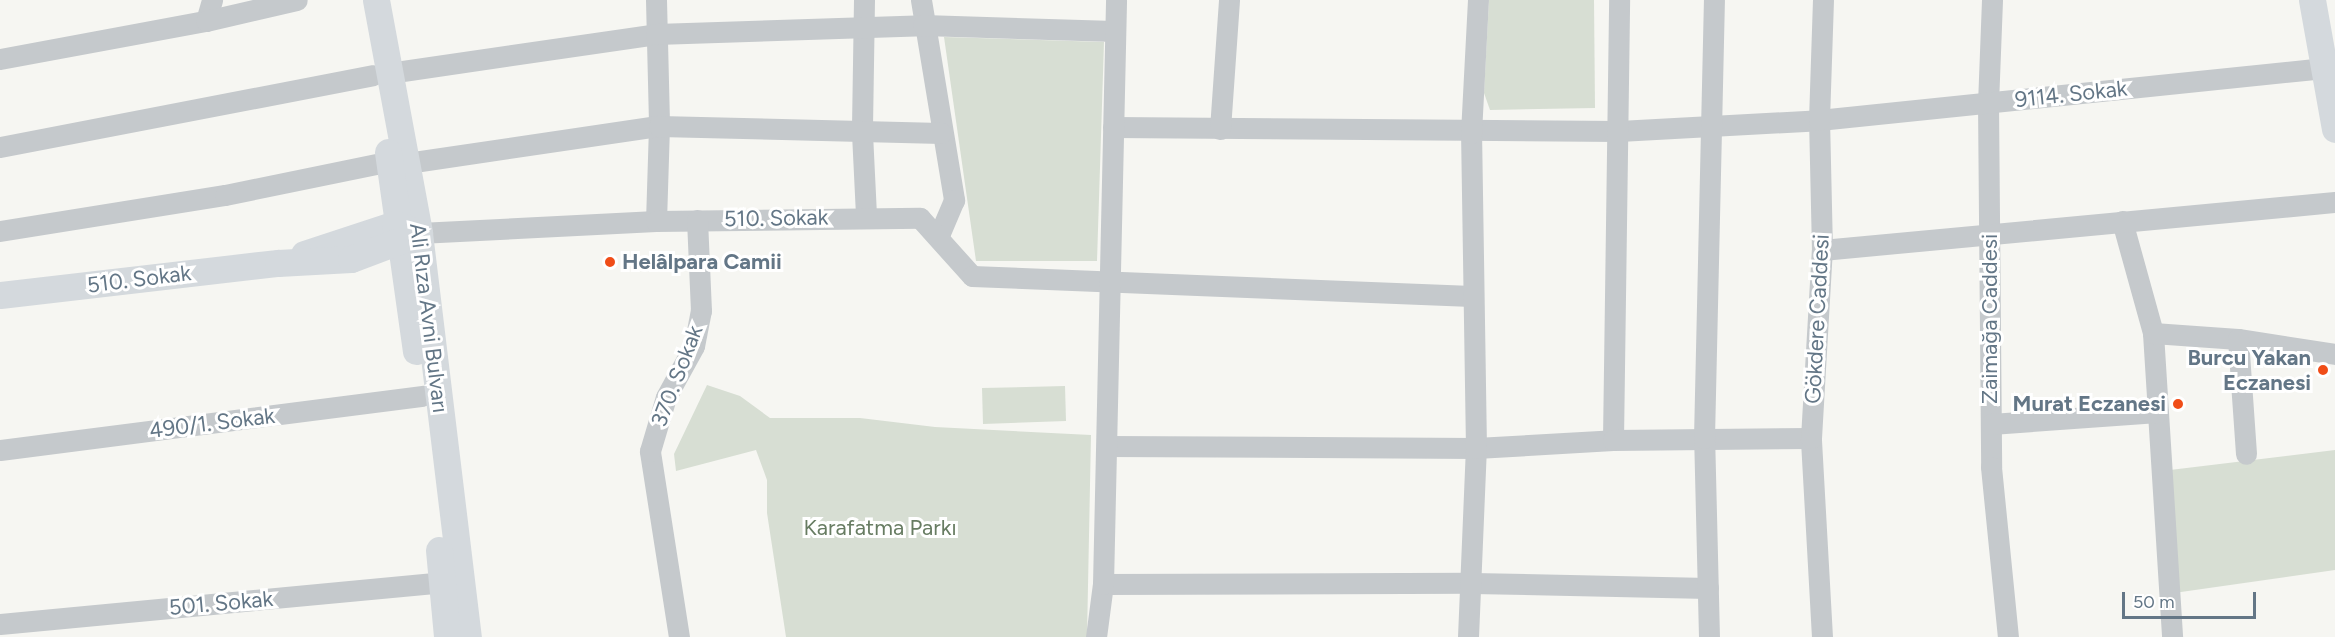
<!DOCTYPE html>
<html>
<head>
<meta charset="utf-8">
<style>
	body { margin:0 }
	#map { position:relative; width:2335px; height:637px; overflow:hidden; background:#f6f6f2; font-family:Figtree,sans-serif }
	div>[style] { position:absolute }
	.green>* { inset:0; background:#d7ded3 }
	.minor>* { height:21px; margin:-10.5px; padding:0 10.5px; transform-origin:10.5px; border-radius:10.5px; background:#c5c9cc }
	.major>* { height:27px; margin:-13.5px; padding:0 13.5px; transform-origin:13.5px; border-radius:13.5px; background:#d4d9dd }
	.dots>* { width:16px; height:16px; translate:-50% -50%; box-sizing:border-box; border:3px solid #fff; border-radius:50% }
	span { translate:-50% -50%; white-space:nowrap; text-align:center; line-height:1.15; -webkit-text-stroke:6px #fff; paint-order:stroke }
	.street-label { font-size:22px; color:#637686 }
	.poi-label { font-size:22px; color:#637686; font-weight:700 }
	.left { translate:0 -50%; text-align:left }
	.right { translate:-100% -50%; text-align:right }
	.park-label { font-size:22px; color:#677c62 }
	.scale { position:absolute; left:2122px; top:592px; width:134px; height:27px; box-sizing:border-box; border:3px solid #637686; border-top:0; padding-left:8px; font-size:18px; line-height:21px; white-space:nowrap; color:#637686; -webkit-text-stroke:4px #fff; paint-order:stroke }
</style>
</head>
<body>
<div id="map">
	<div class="green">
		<div style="clip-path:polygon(1489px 0,1594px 0,1595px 108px,1490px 110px,1484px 93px)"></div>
		<div style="clip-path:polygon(944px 37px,1104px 42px,1097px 261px,976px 261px)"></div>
		<div style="clip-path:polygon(707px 385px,740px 396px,770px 418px,860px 418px,935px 427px,1091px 435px,1087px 637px,786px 637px,767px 513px,767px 480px,756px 450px,676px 471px,674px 454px)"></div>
		<div style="clip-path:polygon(1065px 386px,1066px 421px,983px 424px,982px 388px)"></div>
		<div style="clip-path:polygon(2335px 450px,2335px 570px,2174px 593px,2170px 470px)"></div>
	</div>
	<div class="minor">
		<div style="left:656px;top:0;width:126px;rotate:88.6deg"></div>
		<div style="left:659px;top:126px;width:95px;rotate:91.8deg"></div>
		<div style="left:864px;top:0;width:133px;rotate:90.9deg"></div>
		<div style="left:862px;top:133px;width:83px;rotate:87.2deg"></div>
		<div style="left:921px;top:0;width:203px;rotate:80.6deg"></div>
		<div style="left:954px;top:200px;width:38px;rotate:113deg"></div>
		<div style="left:1992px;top:0;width:102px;rotate:92.2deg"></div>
		<div style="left:1988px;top:102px;width:365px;rotate:89.5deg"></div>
		<div style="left:1991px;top:467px;width:171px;rotate:84.3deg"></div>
		<div style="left:206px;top:21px;width:22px;rotate:-74deg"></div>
		<div style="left:0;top:59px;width:209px;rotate:-10.5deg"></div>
		<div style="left:206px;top:21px;width:93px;rotate:-13deg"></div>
		<div style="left:389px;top:73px;width:270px;rotate:-8.3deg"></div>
		<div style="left:656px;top:34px;width:267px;rotate:-1.9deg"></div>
		<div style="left:923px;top:25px;width:191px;rotate:1.8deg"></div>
		<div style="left:1113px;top:127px;width:506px;rotate:0.45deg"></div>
		<div style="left:1619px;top:131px;width:200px;rotate:-3.1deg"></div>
		<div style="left:1819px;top:120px;width:508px;rotate:-5.88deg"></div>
		<div style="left:1220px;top:129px;width:129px;rotate:-86deg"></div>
		<div style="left:0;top:147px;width:380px;rotate:-10.9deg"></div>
		<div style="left:407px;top:163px;width:255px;rotate:-8.4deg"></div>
		<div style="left:659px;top:126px;width:282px;rotate:1.4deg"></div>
		<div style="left:2122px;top:221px;width:116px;rotate:74.5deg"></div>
		<div style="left:2153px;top:333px;width:305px;rotate:86.4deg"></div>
		<div style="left:0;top:231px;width:228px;rotate:-9.1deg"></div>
		<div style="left:225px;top:195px;width:168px;rotate:-11.6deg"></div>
		<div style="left:419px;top:233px;width:237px;rotate:-2.9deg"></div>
		<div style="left:656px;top:221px;width:264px;rotate:-0.7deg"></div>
		<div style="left:920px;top:218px;width:78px;rotate:48.1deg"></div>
		<div style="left:972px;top:276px;width:500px;rotate:2.29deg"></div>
		<div style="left:1822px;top:250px;width:515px;rotate:-5.35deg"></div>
		<div style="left:2153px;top:333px;width:85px;rotate:4deg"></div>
		<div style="left:2238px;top:339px;width:98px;rotate:8.8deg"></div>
		<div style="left:2238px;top:339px;width:115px;rotate:86deg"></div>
		<div style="left:1991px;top:424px;width:167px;rotate:-4.1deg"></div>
		<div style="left:1613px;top:440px;width:440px;rotate:-89.2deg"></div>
		<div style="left:1107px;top:446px;width:369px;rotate:0.3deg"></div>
		<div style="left:1476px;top:448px;width:137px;rotate:-3.3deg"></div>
		<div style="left:1613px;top:440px;width:198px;rotate:-0.6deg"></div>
		<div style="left:0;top:450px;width:426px;rotate:-7.3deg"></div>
		<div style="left:1103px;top:584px;width:369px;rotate:-0.2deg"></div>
		<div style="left:1472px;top:583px;width:236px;rotate:1.2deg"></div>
		<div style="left:0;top:624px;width:444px;rotate:-5.4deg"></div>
		<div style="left:679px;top:637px;width:188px;rotate:-98.9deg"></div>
		<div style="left:650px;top:451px;width:56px;rotate:-73.5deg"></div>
		<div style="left:666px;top:397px;width:58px;rotate:-61.2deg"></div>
		<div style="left:694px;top:346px;width:36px;rotate:-79deg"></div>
		<div style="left:701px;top:311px;width:91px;rotate:-92.5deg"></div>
		<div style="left:1096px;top:637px;width:53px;rotate:-82.5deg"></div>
		<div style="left:1103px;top:584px;width:584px;rotate:-88.72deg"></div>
		<div style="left:1468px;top:637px;width:189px;rotate:-87.6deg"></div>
		<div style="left:1476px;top:448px;width:315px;rotate:-90.9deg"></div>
		<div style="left:1471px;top:133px;width:133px;rotate:-87deg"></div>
		<div style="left:1709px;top:637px;width:199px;rotate:-91.4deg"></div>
		<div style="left:1704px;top:438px;width:438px;rotate:-88.7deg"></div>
		<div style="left:1822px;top:637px;width:199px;rotate:-93.2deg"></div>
		<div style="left:1811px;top:438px;width:188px;rotate:-86.7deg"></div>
		<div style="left:1822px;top:250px;width:130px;rotate:-91.3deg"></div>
		<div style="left:1819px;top:120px;width:120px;rotate:-88.1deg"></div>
	</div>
	<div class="major">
		<div style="left:376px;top:0;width:237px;rotate:79.5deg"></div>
		<div style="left:419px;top:233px;width:407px;rotate:83.1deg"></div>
		<div style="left:2312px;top:0;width:131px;rotate:79.9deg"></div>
		<div style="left:388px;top:152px;width:201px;rotate:82deg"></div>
		<div style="left:304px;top:254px;width:96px;rotate:-18.2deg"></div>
		<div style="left:395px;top:224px;width:18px;rotate:22deg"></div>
		<div style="left:0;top:295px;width:280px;rotate:-6.6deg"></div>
		<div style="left:278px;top:263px;width:73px;rotate:-3.1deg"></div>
		<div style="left:351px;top:259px;width:68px;rotate:-20.6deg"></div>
		<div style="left:439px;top:550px;width:87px;rotate:84.7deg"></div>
	</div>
	<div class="dots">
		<div style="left:610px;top:262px;background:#f04d18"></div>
		<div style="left:2323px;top:370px;background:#f04d18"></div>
		<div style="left:2178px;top:404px;background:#f04d18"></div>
	</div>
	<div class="street-label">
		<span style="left:2071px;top:94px;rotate:-6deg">9114. Sokak</span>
		<span style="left:776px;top:218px;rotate:-1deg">510. Sokak</span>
		<span style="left:139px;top:279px;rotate:-7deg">510. Sokak</span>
		<span style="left:429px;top:318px;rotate:83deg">Ali Rıza Avni Bulvarı</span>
		<span style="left:1817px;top:319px;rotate:-87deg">Gökdere Caddesi</span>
		<span style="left:1990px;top:319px;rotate:-90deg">Zaimağa Caddesi</span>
		<span style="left:677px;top:376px;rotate:-69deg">370. Sokak</span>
		<span style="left:212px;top:423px;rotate:-7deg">490/1. Sokak</span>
		<span style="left:221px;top:603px;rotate:-5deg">501. Sokak</span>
	</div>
	<div class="poi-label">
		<span class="left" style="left:622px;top:262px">Helâlpara Camii</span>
		<span class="right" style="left:2311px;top:370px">Burcu Yakan<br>Eczanesi</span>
		<span class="right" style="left:2166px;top:404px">Murat Eczanesi</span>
	</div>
	<div class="park-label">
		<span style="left:880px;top:528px">Karafatma Parkı</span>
	</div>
	<div class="scale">50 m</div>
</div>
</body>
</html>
